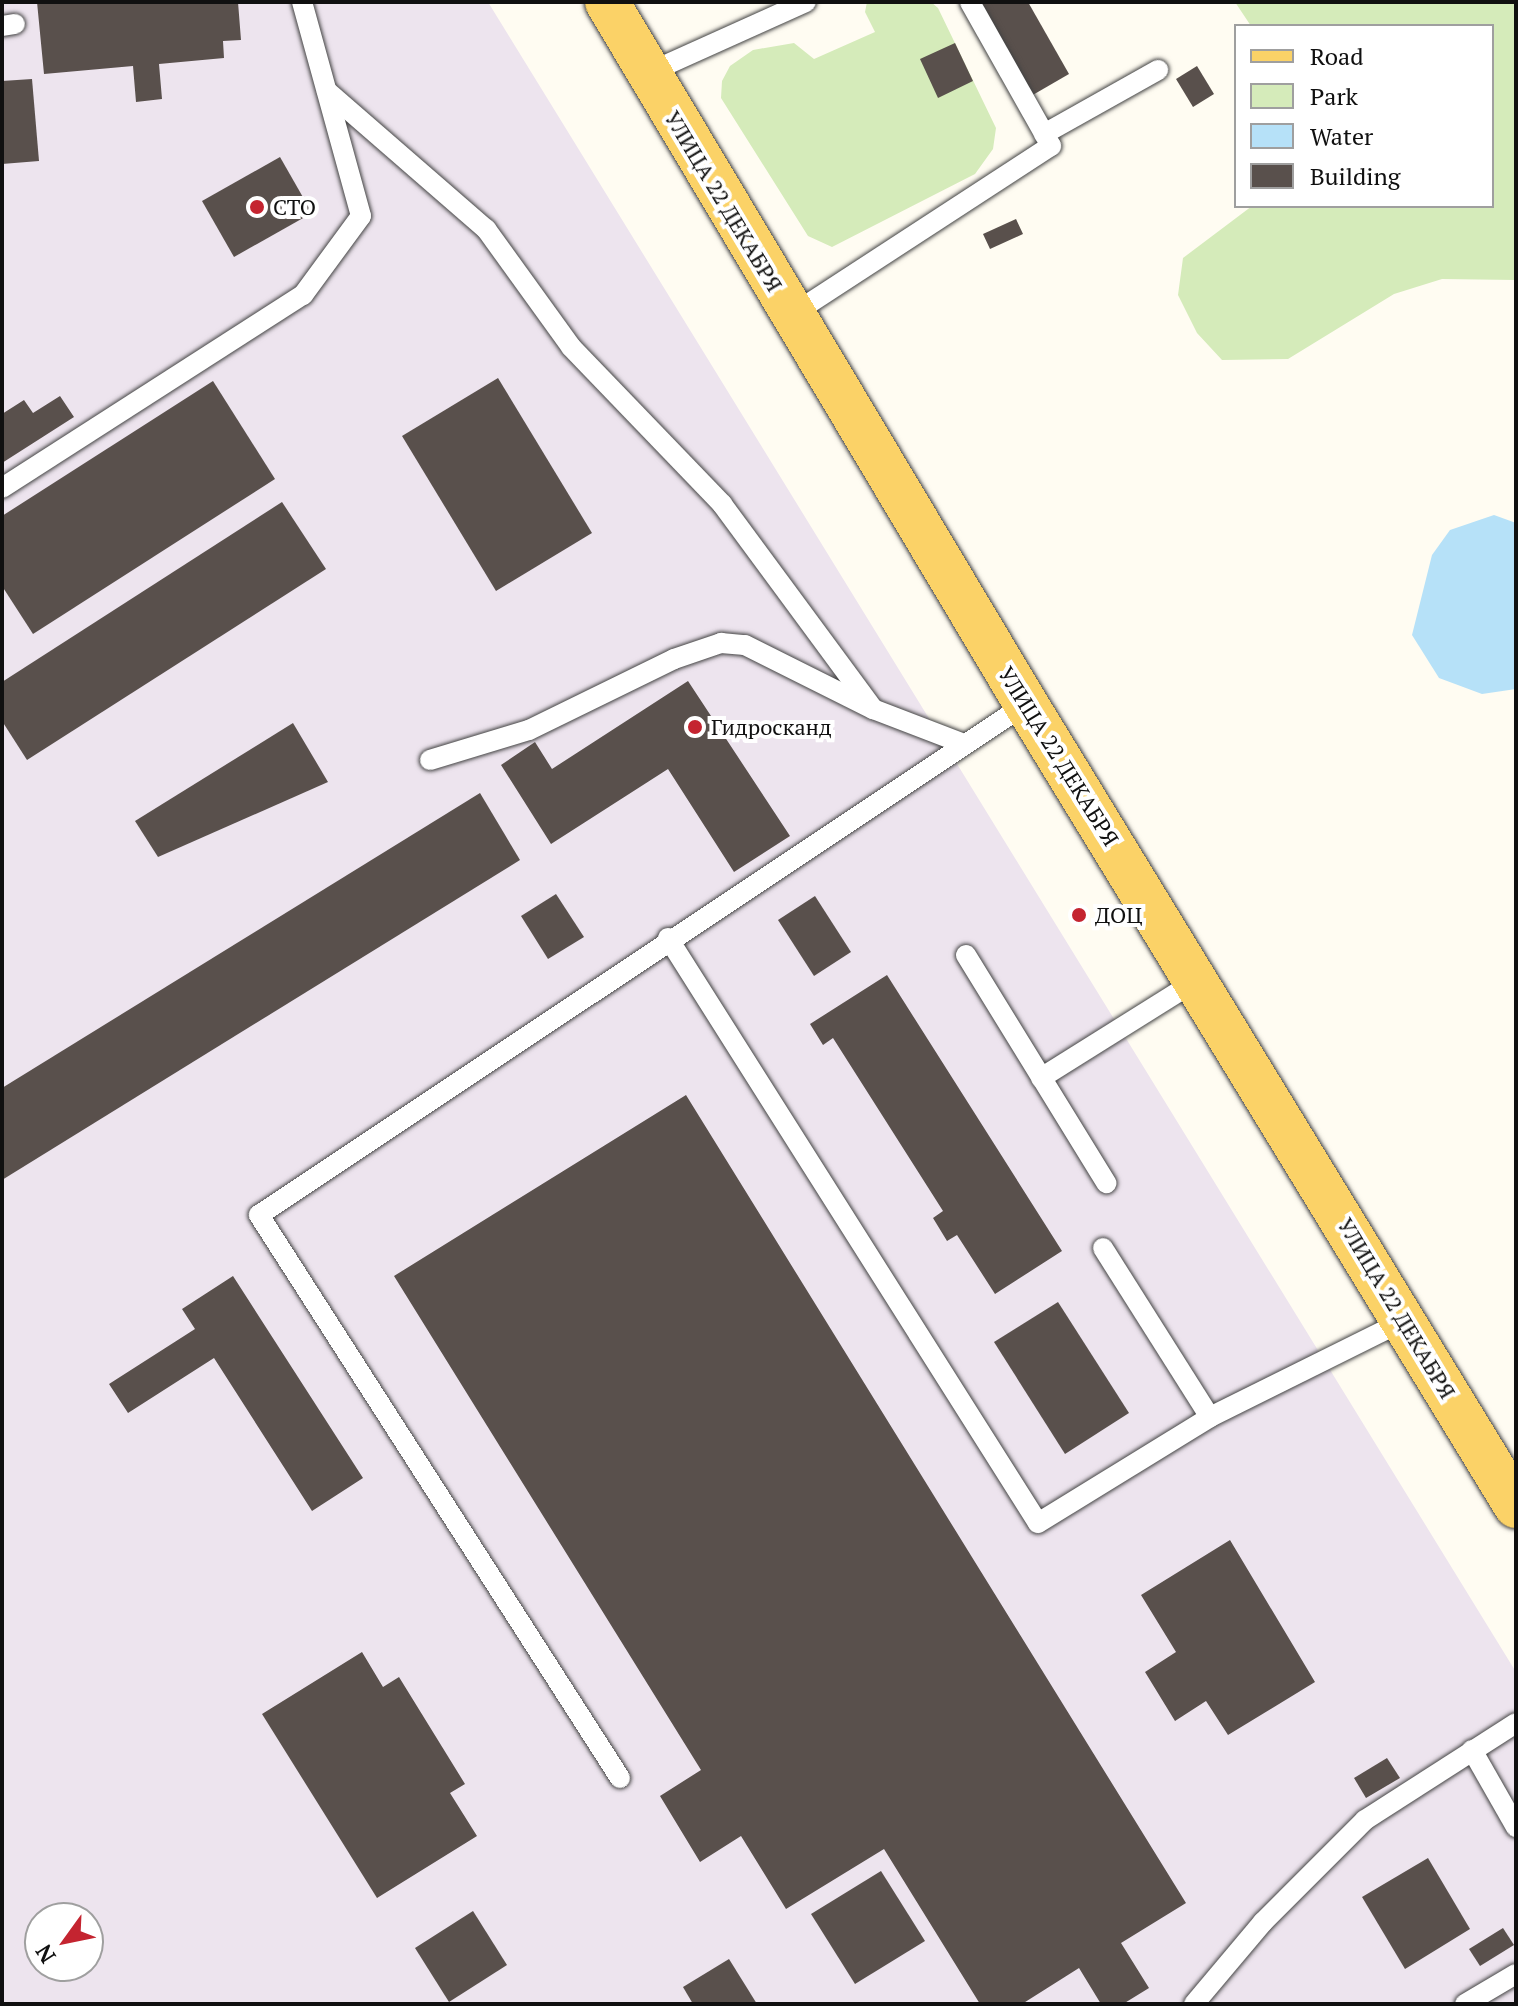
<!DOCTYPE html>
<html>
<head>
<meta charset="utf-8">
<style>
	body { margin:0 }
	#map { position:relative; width:1518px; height:2006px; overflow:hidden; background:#fffcf2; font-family:"PT Serif",serif }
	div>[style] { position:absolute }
	.industrial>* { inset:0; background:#ede4ee }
	.green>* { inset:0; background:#d5ebba }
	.water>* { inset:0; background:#b6e1f8 }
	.building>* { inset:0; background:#59504c }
	.roads { filter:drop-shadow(0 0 2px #434343) drop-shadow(0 0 2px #434343) }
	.lane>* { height:20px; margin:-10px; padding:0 10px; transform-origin:10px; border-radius:10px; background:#fff }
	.primary>* { height:44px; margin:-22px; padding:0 22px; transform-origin:22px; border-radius:22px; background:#fbd267 }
	.dots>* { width:22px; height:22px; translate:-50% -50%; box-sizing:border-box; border:4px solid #fff; border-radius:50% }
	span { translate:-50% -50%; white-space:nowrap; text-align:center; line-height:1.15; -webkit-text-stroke:8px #fff; paint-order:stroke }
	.street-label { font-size:22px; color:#101010 }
	.poi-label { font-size:22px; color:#101010 }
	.left { translate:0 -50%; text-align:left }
	.frame { position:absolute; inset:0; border:4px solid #101010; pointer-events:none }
	.legend { position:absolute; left:1234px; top:24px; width:260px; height:184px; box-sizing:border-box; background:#fff; border:2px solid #9f9f9f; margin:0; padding:10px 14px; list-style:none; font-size:24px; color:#101010 }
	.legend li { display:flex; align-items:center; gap:16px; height:40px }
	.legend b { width:40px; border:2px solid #9f9f9f }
	.north { position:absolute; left:24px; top:1902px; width:80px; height:80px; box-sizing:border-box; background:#fff; border:2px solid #9f9f9f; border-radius:50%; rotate:237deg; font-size:22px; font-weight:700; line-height:32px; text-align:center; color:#101010 }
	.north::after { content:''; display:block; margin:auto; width:28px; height:36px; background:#c42430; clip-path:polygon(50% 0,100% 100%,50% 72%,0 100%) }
</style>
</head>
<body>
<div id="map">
	<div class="industrial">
		<div style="clip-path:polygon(evenodd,2px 2px,488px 2px,1516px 1672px,1516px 2004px,2px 2004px,2px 2px,40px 1918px,88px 1918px,88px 1966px,40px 1966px,40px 1918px)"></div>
	</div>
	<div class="green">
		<div style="clip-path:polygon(867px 2px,931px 2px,938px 8px,996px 128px,993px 149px,975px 174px,832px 247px,808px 236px,721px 98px,722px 81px,730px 66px,753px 50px,794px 43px,814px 59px,875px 32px,865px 12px)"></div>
		<div style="clip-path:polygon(1235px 2px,1516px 2px,1516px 280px,1442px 279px,1394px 294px,1288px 359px,1222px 360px,1197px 333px,1178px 295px,1183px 258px,1252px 206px,1492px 206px,1492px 26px,1251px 26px)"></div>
	</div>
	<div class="water">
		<div style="clip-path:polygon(1494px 515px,1516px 523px,1516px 689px,1482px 694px,1439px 678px,1412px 635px,1432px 555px,1450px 530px)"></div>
	</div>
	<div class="building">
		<div style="clip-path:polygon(37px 2px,238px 2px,241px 40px,223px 41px,224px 58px,159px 64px,162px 99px,136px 102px,133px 66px,44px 74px)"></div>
		<div style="clip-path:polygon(978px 2px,1028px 2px,1069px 74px,1031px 96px)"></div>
		<div style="clip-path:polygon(955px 43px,973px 81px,938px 98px,920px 59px)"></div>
		<div style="clip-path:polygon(1197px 66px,1214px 94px,1193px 107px,1176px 79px)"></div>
		<div style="clip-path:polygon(32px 79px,39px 161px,2px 164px,2px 81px)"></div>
		<div style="clip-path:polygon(280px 157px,312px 213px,234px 257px,202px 201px)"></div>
		<div style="clip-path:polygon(1016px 219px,1023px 234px,990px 249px,983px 234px)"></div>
		<div style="clip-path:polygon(498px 378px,592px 533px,496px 591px,402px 436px)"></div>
		<div style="clip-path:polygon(213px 381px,275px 479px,33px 634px,2px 586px,2px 516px)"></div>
		<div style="clip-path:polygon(60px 396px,74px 417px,2px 463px,2px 414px,24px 400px,33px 413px)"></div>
		<div style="clip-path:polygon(282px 502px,326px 569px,27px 760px,2px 721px,2px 682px)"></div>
		<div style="clip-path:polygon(688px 681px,790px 836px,734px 872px,668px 769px,551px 844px,501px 765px,535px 742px,552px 769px)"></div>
		<div style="clip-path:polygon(293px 723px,328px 782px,158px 857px,135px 821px)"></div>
		<div style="clip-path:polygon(480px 793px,520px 860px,2px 1180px,2px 1088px)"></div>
		<div style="clip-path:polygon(556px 894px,584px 937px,548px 959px,521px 916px)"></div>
		<div style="clip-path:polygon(815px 896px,851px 952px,814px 976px,778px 920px)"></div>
		<div style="clip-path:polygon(887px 975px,1062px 1251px,995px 1294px,957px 1235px,947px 1241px,933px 1218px,943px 1211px,833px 1038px,823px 1045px,810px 1024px)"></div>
		<div style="clip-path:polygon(686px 1095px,1186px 1903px,1121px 1943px,1149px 1988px,1123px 2004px,1101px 2004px,1079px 1968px,1022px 2004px,980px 2004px,884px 1849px,786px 1909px,741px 1836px,700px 1862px,660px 1796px,701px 1770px,394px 1276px)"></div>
		<div style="clip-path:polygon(233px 1276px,363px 1478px,312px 1511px,214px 1358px,128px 1413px,109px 1384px,195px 1329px,182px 1309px)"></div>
		<div style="clip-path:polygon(1058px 1302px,1129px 1413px,1065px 1454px,994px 1342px)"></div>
		<div style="clip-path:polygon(1230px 1540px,1315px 1682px,1228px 1735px,1206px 1701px,1175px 1721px,1145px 1672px,1176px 1652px,1141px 1595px)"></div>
		<div style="clip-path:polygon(362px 1652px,383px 1687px,399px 1677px,465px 1784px,450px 1793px,477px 1836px,377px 1898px,262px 1714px)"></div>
		<div style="clip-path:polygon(1387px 1758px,1400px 1778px,1366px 1798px,1354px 1778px)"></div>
		<div style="clip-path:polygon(1428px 1858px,1470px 1929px,1405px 1969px,1362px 1897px)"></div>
		<div style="clip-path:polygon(881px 1871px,925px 1941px,855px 1984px,811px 1914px)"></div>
		<div style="clip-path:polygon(473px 1911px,507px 1965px,449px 2002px,415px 1948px)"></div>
		<div style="clip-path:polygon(1503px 1928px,1514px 1945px,1480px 1966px,1469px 1949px)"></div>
		<div style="clip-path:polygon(729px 1959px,757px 2004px,693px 2004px,683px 1987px)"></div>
	</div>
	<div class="roads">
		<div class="lane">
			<div style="left:2px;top:26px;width:13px;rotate:-9deg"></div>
			<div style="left:648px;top:73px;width:173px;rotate:-24.2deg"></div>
			<div style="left:327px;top:91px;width:211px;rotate:41deg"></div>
			<div style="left:486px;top:229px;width:145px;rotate:54.2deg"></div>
			<div style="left:571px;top:347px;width:218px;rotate:46.1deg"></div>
			<div style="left:722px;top:504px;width:255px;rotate:53.6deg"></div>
			<div style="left:1044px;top:134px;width:131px;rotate:-29.3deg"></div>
			<div style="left:793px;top:314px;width:308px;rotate:-33.1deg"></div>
			<div style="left:1051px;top:146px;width:165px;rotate:-119.4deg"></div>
			<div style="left:2px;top:488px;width:358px;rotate:-32.7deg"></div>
			<div style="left:303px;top:295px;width:98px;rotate:-53.7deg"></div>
			<div style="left:361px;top:216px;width:222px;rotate:-105.4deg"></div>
			<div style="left:430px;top:760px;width:103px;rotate:-16.9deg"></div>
			<div style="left:529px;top:730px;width:161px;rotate:-26.1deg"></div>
			<div style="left:674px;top:659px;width:50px;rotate:-18.8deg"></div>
			<div style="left:721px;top:643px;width:24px;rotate:5deg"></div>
			<div style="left:745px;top:645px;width:143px;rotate:26.6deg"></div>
			<div style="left:873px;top:709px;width:97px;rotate:21deg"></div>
			<div style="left:668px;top:938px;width:692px;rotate:57.69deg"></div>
			<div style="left:1038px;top:1523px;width:202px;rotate:-31.6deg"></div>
			<div style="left:1210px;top:1417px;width:218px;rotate:-26.4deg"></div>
			<div style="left:966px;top:955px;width:268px;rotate:58.4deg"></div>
			<div style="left:1041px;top:1078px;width:184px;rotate:-32.1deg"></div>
			<div style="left:1103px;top:1248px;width:200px;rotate:57.7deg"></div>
			<div style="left:1472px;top:1750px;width:89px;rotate:60.3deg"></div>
			<div style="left:620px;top:1778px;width:669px;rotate:-122.67deg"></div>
			<div style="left:259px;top:1215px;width:922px;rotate:-33.67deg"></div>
			<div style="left:1194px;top:2004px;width:107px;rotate:-49.9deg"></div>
			<div style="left:1263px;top:1922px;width:144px;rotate:-45deg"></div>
			<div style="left:1365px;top:1820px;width:179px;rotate:-32.7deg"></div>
			<div style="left:1465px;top:2004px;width:59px;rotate:-30.5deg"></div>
		</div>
		<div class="primary">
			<div style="left:607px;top:2px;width:818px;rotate:59.17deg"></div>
			<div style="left:1026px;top:704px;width:940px;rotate:58.58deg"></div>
		</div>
	</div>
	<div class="dots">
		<div style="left:257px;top:207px;background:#c42430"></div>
		<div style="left:695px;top:727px;background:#c42430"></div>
		<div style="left:1079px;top:915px;background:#c42430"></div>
	</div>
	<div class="street-label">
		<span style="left:724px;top:201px;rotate:59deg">УЛИЦА 22 ДЕКАБРЯ</span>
		<span style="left:1059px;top:756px;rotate:58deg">УЛИЦА 22 ДЕКАБРЯ</span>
		<span style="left:1397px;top:1308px;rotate:59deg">УЛИЦА 22 ДЕКАБРЯ</span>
	</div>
	<div class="poi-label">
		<span class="left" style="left:273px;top:207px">СТО</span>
		<span class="left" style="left:711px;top:727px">Гидросканд</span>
		<span class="left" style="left:1095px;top:915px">ДОЦ</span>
	</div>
	<div class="frame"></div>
	<ul class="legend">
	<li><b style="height:10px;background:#fbd267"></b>Road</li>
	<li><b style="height:22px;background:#d5ebba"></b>Park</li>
	<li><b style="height:22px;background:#b6e1f8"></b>Water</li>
	<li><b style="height:22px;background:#59504c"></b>Building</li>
	</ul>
	<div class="north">N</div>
</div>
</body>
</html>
